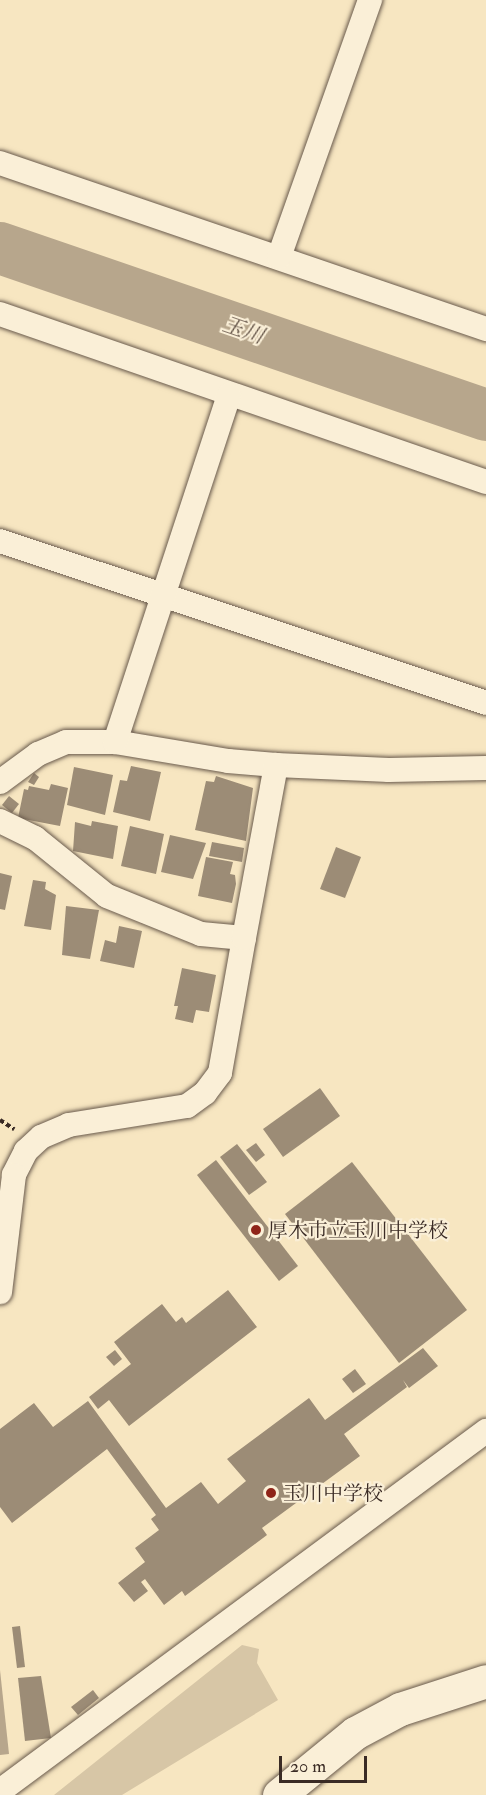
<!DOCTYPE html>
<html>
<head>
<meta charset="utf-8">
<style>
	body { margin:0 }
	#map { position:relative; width:486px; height:1795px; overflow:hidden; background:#f7e6c1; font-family:"IM FELL Double Pica","Noto Serif JP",serif }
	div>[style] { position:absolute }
	.green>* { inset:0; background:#d7c6a6 }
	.water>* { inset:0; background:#b7a68c }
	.river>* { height:52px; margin:-26px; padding:0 26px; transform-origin:26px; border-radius:26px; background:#b7a68c }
	.building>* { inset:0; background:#9c8c76 }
	.path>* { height:4px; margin-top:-2px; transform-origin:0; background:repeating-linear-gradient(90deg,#3a2b25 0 4.5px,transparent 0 7.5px) }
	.roads { filter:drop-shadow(0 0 2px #695a4c) drop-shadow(0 0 2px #695a4c) }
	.street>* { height:24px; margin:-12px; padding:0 12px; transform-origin:12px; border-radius:12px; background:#faefd7 }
	.secondary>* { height:33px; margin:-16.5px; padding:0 16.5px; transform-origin:16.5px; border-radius:16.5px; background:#faefd7 }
	.dots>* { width:16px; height:16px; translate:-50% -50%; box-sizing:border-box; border:3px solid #faefd7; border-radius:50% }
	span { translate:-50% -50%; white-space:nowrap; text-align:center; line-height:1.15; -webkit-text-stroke:4.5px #faefd7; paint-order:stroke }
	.poi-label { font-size:20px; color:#3a2b25 }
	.left { translate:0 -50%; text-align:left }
	.water-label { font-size:21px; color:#605044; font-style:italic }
	.scale { position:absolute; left:279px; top:1756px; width:88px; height:27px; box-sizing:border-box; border:3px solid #3a2b25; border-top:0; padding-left:8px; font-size:18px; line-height:21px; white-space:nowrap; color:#3a2b25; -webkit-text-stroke:4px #faefd7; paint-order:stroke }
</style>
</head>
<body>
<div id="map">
	<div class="green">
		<div style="clip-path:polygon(242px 1645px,259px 1649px,257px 1663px,278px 1700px,122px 1795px,54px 1795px)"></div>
	</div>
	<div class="water">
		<div style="clip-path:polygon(0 1670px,9px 1754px,0 1755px)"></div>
	</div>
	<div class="river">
		<div style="left:0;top:248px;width:514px;rotate:18.96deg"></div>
	</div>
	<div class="building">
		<div style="clip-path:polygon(131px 766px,161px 772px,150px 821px,113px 812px,120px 780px,127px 781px)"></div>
		<div style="clip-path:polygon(74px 767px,113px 775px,105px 815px,67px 805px)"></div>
		<div style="clip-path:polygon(34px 773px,39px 777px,34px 785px,28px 782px)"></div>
		<div style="clip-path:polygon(216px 776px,253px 788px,246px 841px,195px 830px,206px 781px,214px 782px)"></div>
		<div style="clip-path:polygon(51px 784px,68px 788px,60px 826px,18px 818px,24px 789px,28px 790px,29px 786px,49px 790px)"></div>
		<div style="clip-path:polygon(9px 796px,19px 804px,12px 813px,2px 805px)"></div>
		<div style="clip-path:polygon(92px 821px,118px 826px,113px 859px,73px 851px,75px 822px,91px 826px)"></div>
		<div style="clip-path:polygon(130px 826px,164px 834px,156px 874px,121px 866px)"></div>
		<div style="clip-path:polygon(170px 835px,206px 843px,193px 879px,161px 872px)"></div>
		<div style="clip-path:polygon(212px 842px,244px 848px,242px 862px,209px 856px)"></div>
		<div style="clip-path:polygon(336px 847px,361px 857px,345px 898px,320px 889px)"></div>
		<div style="clip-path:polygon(206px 857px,233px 862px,230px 874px,235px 875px,236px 884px,232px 903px,198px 896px)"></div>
		<div style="clip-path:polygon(0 873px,12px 876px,5px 910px,0 909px)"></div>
		<div style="clip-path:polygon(33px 880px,46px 882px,45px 889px,56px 895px,51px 930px,24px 926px)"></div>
		<div style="clip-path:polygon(66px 906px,99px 910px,90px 959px,62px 955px)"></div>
		<div style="clip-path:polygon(119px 926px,142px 931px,134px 968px,100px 961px,105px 940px,116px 943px)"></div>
		<div style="clip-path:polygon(182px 968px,216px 975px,209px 1012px,196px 1010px,193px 1023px,175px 1019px,178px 1006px,174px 1006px)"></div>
		<div style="clip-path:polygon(320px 1088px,340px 1116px,283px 1157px,263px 1129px)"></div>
		<div style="clip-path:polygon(256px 1143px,265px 1155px,256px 1162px,246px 1150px)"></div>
		<div style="clip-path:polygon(237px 1144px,267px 1182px,249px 1195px,220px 1157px)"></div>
		<div style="clip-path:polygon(216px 1160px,298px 1266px,279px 1281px,197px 1175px)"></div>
		<div style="clip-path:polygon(352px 1162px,467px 1310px,399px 1363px,285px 1214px)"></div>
		<div style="clip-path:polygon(228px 1290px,257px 1327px,129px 1426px,109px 1400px,98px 1409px,89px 1397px,131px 1364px,114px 1342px,162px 1304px,176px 1322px,182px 1317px,186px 1323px)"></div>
		<div style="clip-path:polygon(423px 1348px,438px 1366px,409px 1388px,403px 1380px,407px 1387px,344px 1434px,360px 1456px,262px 1528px,267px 1535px,185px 1596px,182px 1591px,164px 1605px,145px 1579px,141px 1582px,148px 1591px,134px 1602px,118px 1583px,145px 1562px,135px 1548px,159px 1530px,151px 1519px,156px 1515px,107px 1449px,12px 1523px,0 1507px,0 1429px,34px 1403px,53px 1427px,88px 1401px,166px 1508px,201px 1482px,218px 1504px,246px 1481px,227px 1459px,309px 1398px,325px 1420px)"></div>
		<div style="clip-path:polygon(115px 1350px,122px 1359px,114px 1366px,106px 1357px)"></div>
		<div style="clip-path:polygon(355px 1369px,366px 1384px,353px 1393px,342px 1379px)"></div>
		<div style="clip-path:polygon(20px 1626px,25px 1667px,17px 1668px,12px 1627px)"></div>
		<div style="clip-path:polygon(41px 1676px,51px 1738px,25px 1741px,18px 1678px)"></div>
		<div style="clip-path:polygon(93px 1690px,99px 1698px,78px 1715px,71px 1707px)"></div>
	</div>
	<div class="path">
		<div style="left:0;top:1120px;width:17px;rotate:33deg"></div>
	</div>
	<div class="roads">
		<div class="street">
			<div style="left:0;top:163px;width:514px;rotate:18.86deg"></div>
			<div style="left:279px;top:257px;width:273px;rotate:-70.5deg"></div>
			<div style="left:0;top:314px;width:514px;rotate:19.07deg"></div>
			<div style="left:0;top:541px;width:512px;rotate:18.43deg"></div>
			<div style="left:115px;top:742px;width:115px;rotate:9.5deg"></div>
			<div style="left:228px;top:761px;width:48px;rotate:4.8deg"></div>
			<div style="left:276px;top:765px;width:113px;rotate:2.5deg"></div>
			<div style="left:389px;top:770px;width:97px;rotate:-1.2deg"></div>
			<div style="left:0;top:782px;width:47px;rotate:-36.4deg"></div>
			<div style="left:38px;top:754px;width:30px;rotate:-23deg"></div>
			<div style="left:66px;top:742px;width:49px"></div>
			<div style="left:115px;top:742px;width:365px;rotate:-71.8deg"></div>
			<div style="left:0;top:821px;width:39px;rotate:26deg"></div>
			<div style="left:35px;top:838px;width:92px;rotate:38.9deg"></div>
			<div style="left:107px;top:896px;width:101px;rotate:22deg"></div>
			<div style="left:201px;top:934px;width:43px;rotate:5.3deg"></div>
			<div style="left:244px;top:938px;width:137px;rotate:100.1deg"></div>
			<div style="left:220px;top:1073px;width:25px;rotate:127deg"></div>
			<div style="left:205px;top:1093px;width:22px;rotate:144deg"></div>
			<div style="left:187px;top:1106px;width:120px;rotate:170.9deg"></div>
			<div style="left:69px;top:1125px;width:30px;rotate:157deg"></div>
			<div style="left:41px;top:1137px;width:21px;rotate:137deg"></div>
			<div style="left:26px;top:1151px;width:27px;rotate:117deg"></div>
			<div style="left:14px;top:1175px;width:118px;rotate:96.8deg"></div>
			<div style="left:244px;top:938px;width:176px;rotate:-79.5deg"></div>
			<div style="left:0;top:1791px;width:605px;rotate:-36.53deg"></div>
		</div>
		<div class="secondary">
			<div style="left:279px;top:1795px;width:98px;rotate:-39.2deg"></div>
			<div style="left:355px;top:1733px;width:51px;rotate:-28.1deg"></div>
			<div style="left:400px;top:1709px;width:90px;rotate:-18deg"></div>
		</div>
	</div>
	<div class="dots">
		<div style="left:256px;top:1230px;background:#8f2418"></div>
		<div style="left:271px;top:1493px;background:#8f2418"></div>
	</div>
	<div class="poi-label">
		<span class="left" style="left:268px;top:1230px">厚木市立玉川中学校</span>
		<span class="left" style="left:283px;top:1493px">玉川中学校</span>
	</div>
	<div class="water-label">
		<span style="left:243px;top:331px;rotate:19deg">玉川</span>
	</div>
	<div class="scale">20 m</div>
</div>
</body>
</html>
